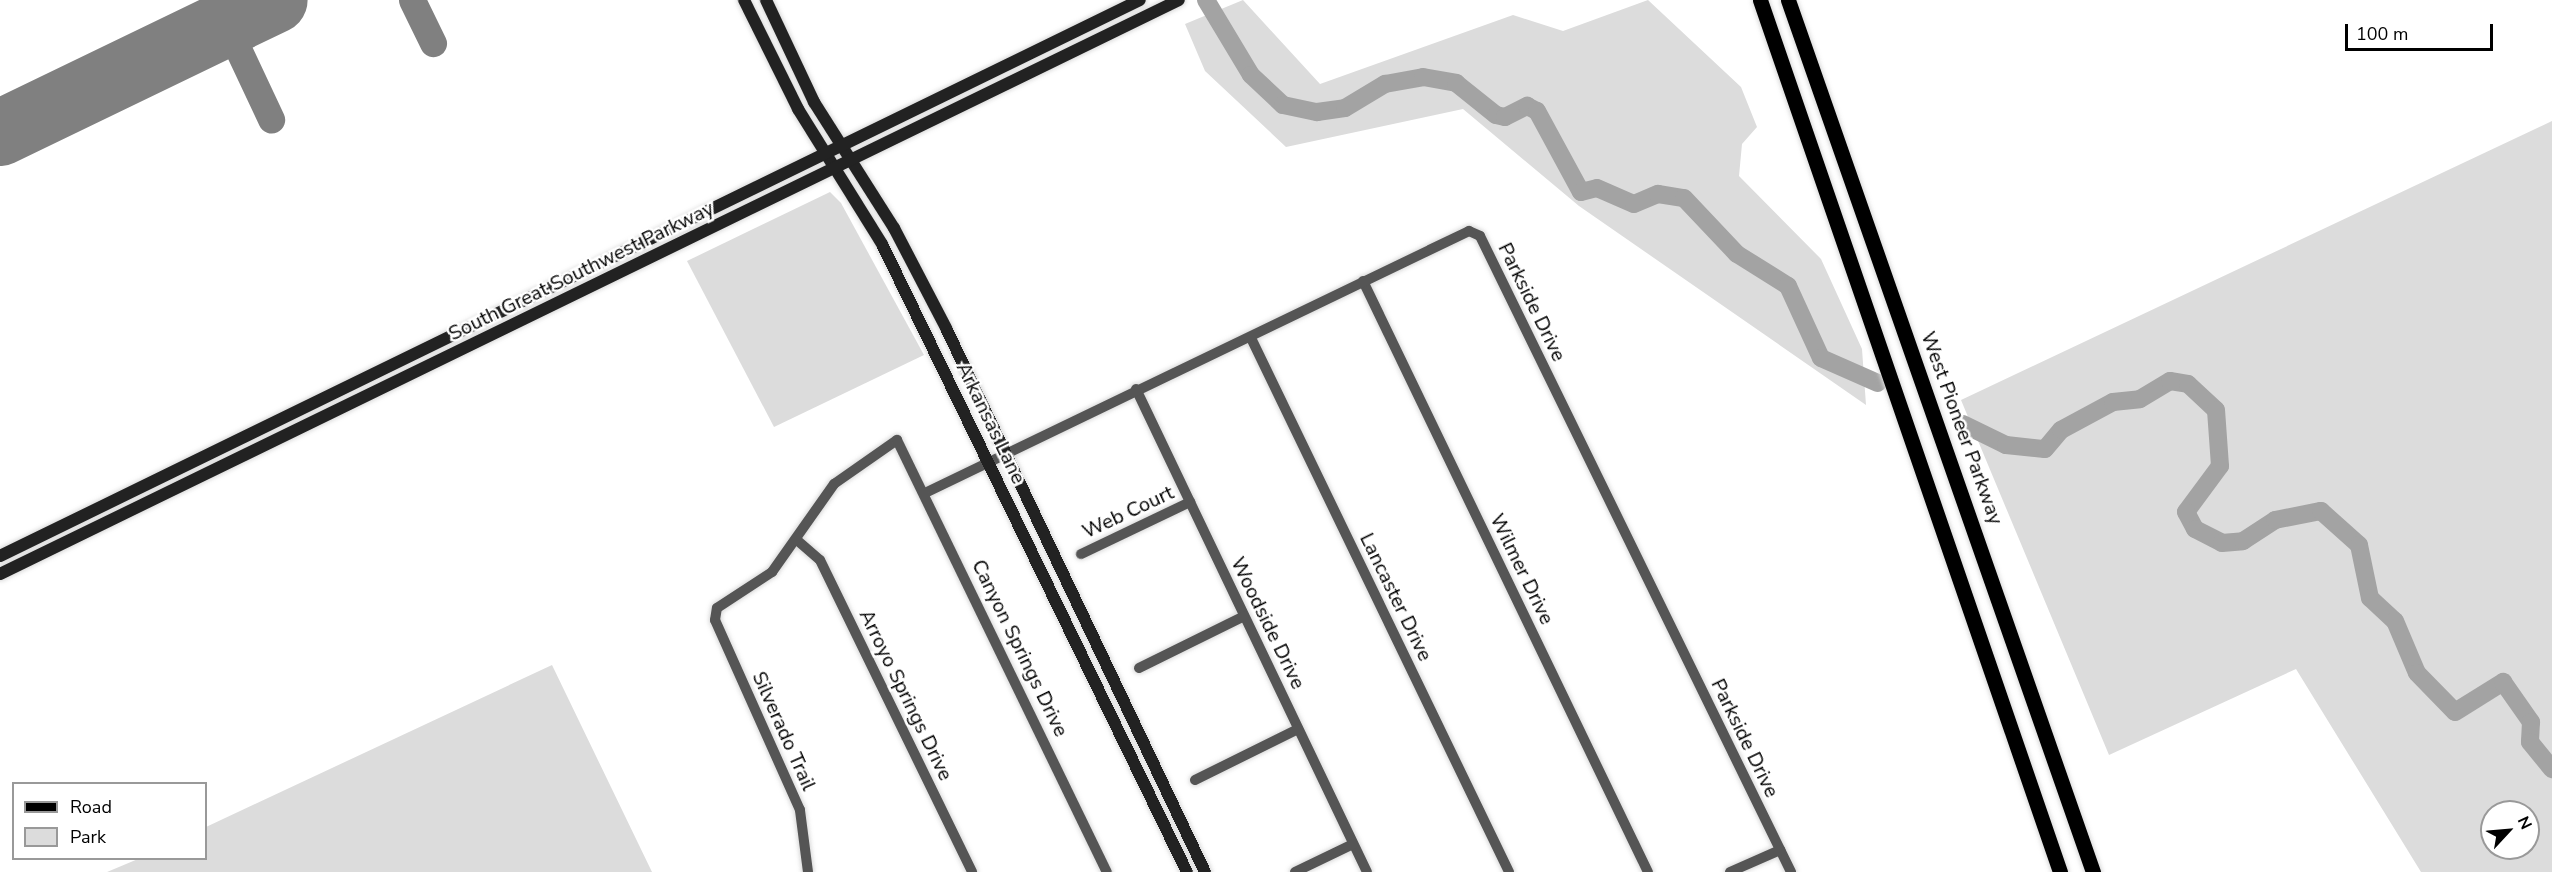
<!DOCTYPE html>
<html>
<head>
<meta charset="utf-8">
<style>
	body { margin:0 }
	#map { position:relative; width:2552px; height:872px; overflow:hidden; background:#fff; font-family:"Nunito Sans",sans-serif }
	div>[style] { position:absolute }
	.green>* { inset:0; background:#dcdcdc }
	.river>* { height:18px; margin:-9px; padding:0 9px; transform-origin:9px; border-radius:9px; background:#a3a3a3 }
	.taxiway>* { height:27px; margin:-13.5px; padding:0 13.5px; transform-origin:13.5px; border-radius:13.5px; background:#808080 }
	.runway>* { height:66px; margin:-33px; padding:0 33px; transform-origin:33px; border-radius:33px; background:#808080 }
	.roads { filter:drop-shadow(0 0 2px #dbdbdb) drop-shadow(0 0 2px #dbdbdb) }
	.minor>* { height:10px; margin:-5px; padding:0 5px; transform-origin:5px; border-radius:5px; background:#555 }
	.secondary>* { height:12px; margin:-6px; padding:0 6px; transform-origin:6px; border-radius:6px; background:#222 }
	.primary>* { height:15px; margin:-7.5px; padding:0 7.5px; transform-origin:7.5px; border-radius:7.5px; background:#000 }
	span { translate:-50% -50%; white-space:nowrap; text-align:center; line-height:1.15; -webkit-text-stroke:5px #fff; paint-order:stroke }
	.street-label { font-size:20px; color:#000 }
	.legend { position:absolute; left:12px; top:782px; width:195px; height:78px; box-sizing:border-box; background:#fff; border:2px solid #999; margin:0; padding:8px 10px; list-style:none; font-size:18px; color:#000 }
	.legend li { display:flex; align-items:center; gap:12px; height:30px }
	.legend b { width:30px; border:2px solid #999 }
	.north { position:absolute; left:2480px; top:800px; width:60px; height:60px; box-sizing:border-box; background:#fff; border:2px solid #999; border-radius:50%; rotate:64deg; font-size:16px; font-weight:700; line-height:24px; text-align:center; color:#000 }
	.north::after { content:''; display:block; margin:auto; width:21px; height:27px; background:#000; clip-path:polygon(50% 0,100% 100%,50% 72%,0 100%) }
	.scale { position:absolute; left:2345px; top:24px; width:148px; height:27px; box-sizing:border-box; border:3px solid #000; border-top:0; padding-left:8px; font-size:18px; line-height:21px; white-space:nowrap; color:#000; -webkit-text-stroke:4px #fff; paint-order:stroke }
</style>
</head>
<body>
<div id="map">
	<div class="green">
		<div style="clip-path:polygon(1243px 0,1320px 84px,1513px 15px,1563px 31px,1648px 0,1741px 87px,1757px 127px,1742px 144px,1739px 176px,1821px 259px,1862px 349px,1866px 405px,1579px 206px,1463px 109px,1286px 147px,1205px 71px,1185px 24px)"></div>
		<div style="clip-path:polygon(evenodd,2552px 121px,2552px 872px,2421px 872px,2296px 669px,2109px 755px,1961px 400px,2552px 121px,2492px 812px,2528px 812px,2528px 848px,2492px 848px,2492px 812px)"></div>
		<div style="clip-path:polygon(830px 192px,841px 203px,924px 355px,774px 427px,687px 261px)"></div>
		<div style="clip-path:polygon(552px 665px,652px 872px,107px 872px,138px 859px,206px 858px,206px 827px)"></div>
	</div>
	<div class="river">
		<div style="left:1206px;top:0;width:87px;rotate:59deg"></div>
		<div style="left:1251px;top:75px;width:44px;rotate:43.2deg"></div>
		<div style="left:1283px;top:105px;width:35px;rotate:12deg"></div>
		<div style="left:1317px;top:112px;width:28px;rotate:-8deg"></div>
		<div style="left:1345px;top:108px;width:47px;rotate:-31deg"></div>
		<div style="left:1385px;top:84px;width:39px;rotate:-10deg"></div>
		<div style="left:1423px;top:77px;width:34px;rotate:10deg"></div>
		<div style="left:1456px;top:83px;width:51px;rotate:38.7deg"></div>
		<div style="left:1496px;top:115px;width:9px;rotate:13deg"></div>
		<div style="left:1505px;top:117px;width:25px;rotate:-27deg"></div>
		<div style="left:1527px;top:106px;width:11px;rotate:27deg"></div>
		<div style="left:1537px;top:111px;width:92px;rotate:61.5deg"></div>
		<div style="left:1581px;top:192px;width:16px;rotate:-14deg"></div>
		<div style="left:1597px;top:188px;width:40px;rotate:23.4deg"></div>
		<div style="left:1634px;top:204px;width:26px;rotate:-23deg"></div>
		<div style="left:1658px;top:194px;width:26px;rotate:9deg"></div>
		<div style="left:1684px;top:198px;width:77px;rotate:46.6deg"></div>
		<div style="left:1737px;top:254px;width:60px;rotate:32.1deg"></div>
		<div style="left:1788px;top:286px;width:79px;rotate:65.4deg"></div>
		<div style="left:1821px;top:358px;width:62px;rotate:23.7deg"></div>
		<div style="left:1963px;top:424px;width:48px;rotate:26deg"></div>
		<div style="left:2006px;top:445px;width:39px;rotate:6deg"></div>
		<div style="left:2045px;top:449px;width:25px;rotate:-50deg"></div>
		<div style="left:2061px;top:430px;width:59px;rotate:-28.3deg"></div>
		<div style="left:2113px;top:402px;width:27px;rotate:-6deg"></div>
		<div style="left:2140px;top:399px;width:35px;rotate:-31deg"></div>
		<div style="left:2170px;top:381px;width:18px;rotate:9deg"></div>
		<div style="left:2188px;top:384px;width:38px;rotate:43deg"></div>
		<div style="left:2216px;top:410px;width:56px;rotate:85.9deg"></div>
		<div style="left:2220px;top:466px;width:57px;rotate:126.5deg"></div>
		<div style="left:2186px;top:512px;width:19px;rotate:62deg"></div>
		<div style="left:2195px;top:529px;width:30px;rotate:27deg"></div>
		<div style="left:2222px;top:543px;width:21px;rotate:-5deg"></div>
		<div style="left:2243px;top:541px;width:38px;rotate:-33deg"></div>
		<div style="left:2275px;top:520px;width:47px;rotate:-11.1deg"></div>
		<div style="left:2321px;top:511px;width:51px;rotate:41.8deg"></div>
		<div style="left:2359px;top:545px;width:54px;rotate:78.3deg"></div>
		<div style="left:2370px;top:598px;width:34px;rotate:43deg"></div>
		<div style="left:2395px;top:621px;width:56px;rotate:67.1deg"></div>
		<div style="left:2417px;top:673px;width:54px;rotate:45.7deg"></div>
		<div style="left:2455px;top:712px;width:57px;rotate:-32deg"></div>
		<div style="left:2503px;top:682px;width:49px;rotate:55deg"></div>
		<div style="left:2531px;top:722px;width:20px;rotate:93deg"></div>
		<div style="left:2530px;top:742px;width:35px;rotate:51deg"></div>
	</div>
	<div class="taxiway">
		<div style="left:215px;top:0;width:132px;rotate:64.8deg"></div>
		<div style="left:412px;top:0;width:48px;rotate:64deg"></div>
	</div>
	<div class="runway">
		<div style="left:0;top:133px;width:305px;rotate:-25.8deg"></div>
	</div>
	<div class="roads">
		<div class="minor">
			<div style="left:1363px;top:281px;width:656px;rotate:64.26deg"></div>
			<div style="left:1251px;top:338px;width:593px;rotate:64.21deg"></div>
			<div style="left:1136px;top:389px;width:535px;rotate:64.44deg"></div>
			<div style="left:925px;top:493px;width:604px;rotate:-25.72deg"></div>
			<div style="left:1469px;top:231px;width:12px;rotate:24deg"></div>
			<div style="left:1480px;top:236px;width:708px;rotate:63.94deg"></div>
			<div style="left:798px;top:541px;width:29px;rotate:41deg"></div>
			<div style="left:820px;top:560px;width:347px;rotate:64deg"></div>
			<div style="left:1081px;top:554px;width:121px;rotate:-25.5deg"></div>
			<div style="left:1139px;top:668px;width:117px;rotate:-26.3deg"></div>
			<div style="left:1195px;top:780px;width:115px;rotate:-26.3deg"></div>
			<div style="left:808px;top:872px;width:63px;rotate:-97.4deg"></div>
			<div style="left:800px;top:810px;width:208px;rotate:-114.1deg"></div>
			<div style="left:715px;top:620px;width:12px;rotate:-81deg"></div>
			<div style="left:717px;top:608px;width:66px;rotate:-33.2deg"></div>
			<div style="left:772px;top:572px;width:108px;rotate:-54.8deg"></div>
			<div style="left:834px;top:484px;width:77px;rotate:-34.9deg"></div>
			<div style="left:897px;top:440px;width:480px;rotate:64.1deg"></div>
			<div style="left:1295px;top:872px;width:64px;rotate:-25.8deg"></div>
			<div style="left:1730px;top:872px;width:55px;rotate:-23.7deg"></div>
		</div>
		<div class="secondary">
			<div style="left:744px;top:0;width:122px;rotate:63.6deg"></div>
			<div style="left:798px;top:109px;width:159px;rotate:58.1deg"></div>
			<div style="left:882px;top:244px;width:698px;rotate:64.1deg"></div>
			<div style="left:766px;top:0;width:113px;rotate:64.8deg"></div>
			<div style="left:814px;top:102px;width:149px;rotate:57.6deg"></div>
			<div style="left:894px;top:228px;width:113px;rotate:62.5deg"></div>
			<div style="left:946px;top:328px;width:603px;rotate:64.54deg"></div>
			<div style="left:0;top:556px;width:1268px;rotate:-26deg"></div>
			<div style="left:0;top:574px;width:1311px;rotate:-25.96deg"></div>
		</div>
		<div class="primary">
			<div style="left:1760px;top:0;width:922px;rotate:71.01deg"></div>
			<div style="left:1788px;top:0;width:924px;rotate:70.72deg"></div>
		</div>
	</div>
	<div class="street-label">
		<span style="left:581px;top:271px;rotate:-26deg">South Great Southwest Parkway</span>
		<span style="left:1532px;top:302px;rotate:64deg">Parkside Drive</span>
		<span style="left:991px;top:423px;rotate:64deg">Arkansas Lane</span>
		<span style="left:1962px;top:428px;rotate:70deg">West Pioneer Parkway</span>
		<span style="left:1128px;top:512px;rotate:-25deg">Web Court</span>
		<span style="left:1522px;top:569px;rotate:64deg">Wilmer Drive</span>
		<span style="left:1396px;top:597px;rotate:64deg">Lancaster Drive</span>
		<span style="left:1268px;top:623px;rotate:64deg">Woodside Drive</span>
		<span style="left:1020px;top:648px;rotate:64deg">Canyon Springs Drive</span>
		<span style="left:906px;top:695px;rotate:64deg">Arroyo Springs Drive</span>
		<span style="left:784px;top:731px;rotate:66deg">Silverado Trail</span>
		<span style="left:1745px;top:738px;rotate:64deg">Parkside Drive</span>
	</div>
	<ul class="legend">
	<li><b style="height:8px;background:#000"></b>Road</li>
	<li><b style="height:16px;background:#dcdcdc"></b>Park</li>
	</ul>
	<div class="north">N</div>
	<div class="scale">100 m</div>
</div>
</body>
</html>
